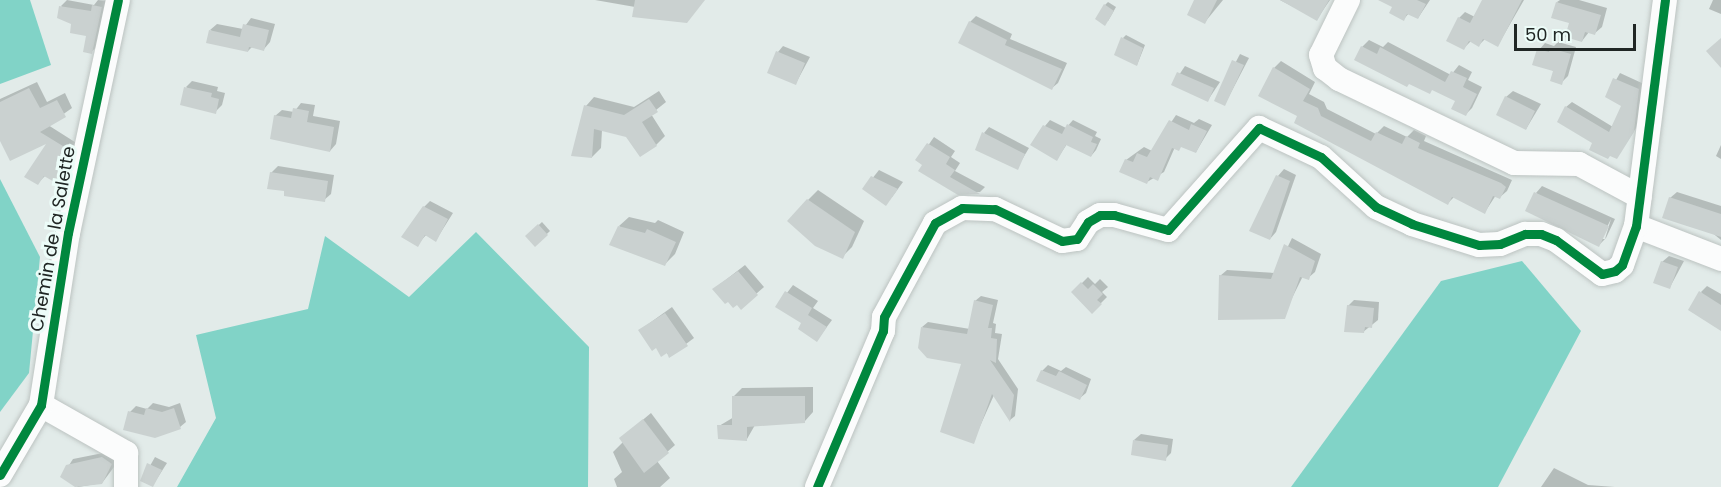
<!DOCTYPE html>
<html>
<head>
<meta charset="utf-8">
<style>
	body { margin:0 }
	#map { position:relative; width:1721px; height:487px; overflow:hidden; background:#e2ebe9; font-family:Poppins,sans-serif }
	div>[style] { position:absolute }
	.forest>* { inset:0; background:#81d3c7 }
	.shadow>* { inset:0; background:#0003 }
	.building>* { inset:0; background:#cad1d0 }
	.roads { filter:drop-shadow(0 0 2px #bcc3c1) drop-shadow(0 0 2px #bcc3c1) }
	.minor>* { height:24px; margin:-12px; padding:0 12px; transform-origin:12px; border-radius:12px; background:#fbfcfc }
	.cycleway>* { height:9px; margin:-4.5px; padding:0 4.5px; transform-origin:4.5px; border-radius:4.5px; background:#00873e }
	span { translate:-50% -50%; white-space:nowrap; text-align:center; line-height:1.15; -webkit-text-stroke:6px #ecfcf8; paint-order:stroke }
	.street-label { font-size:18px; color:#202624 }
	.scale { position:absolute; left:1514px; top:24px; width:122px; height:27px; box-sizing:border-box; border:3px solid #202624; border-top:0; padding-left:8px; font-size:18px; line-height:21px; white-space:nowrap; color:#202624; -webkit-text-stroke:4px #ecfcf8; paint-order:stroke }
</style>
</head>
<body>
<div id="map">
	<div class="forest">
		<div style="clip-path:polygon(0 0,30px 0,51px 65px,0 84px)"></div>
		<div style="clip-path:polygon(0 179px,40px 257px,29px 373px,0 412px)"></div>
		<div style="clip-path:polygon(476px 232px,589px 347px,588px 487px,177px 487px,216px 418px,196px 335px,308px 309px,325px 236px,409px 297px)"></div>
		<div style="clip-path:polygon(1522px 261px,1581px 331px,1498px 487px,1291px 487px,1441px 281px)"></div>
	</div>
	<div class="shadow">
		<div style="clip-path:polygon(67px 0,94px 5px,98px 0,107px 1px,98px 46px,91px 52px,88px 35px,61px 6px)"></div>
		<div style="clip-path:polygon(595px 0,705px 0,635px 7px)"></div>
		<div style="clip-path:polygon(1198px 0,1223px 0,1205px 22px)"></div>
		<div style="clip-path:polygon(1280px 0,1330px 0,1317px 19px)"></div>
		<div style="clip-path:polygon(1394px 0,1430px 0,1418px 18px,1409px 13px,1404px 19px)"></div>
		<div style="clip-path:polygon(1484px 0,1524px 0,1498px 45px,1485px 39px,1479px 45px,1471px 41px,1464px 48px,1459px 18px,1465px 12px,1475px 17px)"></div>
		<div style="clip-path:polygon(1560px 0,1579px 0,1607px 8px,1602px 27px,1595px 33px,1589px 32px,1582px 41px,1557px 2px)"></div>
		<div style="clip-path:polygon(1713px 0,1721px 0,1721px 14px,1709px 9px)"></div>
		<div style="clip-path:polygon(1108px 2px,1116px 7px,1108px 21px,1105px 5px)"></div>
		<div style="clip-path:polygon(976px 16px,1012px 34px,1010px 39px,1067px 63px,1058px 83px,1052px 88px,970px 22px)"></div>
		<div style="clip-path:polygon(251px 18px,275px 24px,270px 42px,264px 49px,252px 47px,248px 51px,210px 30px,217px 24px,243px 29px)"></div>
		<div style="clip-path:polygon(1126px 35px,1145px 45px,1137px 65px,1123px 38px)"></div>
		<div style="clip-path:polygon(1369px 40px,1383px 47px,1388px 42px,1451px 75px,1459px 65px,1472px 72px,1468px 80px,1482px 87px,1472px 108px,1466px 114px,1457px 100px,1362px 47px)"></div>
		<div style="clip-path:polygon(1558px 42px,1576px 47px,1568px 76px,1561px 83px,1539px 50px,1545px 43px,1554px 46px)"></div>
		<div style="clip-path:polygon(783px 46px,810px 57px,796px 83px,778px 52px)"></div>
		<div style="clip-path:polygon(1240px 54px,1249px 58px,1225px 104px,1216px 100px)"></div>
		<div style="clip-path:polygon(1281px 61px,1315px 82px,1309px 94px,1324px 102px,1327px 109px,1376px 134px,1384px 126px,1407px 137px,1414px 130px,1426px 136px,1424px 141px,1512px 180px,1507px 191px,1500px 197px,1496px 195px,1485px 212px,1454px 197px,1448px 203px,1299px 115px,1274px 68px)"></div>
		<div style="clip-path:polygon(1185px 66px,1220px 82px,1208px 100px,1173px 84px)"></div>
		<div style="clip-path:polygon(1620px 73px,1644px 84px,1638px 125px,1617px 157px,1594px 143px,1566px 107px,1572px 102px,1613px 127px,1623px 106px,1607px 96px)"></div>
		<div style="clip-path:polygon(192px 81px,218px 87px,217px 91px,225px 93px,222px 105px,215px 112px,186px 87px)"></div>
		<div style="clip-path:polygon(37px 82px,47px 102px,65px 93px,72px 108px,48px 125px,78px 144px,70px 178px,63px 185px,46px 175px,38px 183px,50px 140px,0 138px,0 99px)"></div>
		<div style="clip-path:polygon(659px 91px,666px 102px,651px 114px,665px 136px,656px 145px,640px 155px,627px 136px,602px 130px,601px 148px,592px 157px,586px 106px,594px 97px,634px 107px)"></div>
		<div style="clip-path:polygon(1513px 91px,1541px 104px,1526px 129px,1506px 97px)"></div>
		<div style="clip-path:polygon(301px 103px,315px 105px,313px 116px,340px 121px,336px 144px,330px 151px,275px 116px,282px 110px,294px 112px)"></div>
		<div style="clip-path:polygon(1176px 115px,1194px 123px,1199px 119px,1212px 125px,1196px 152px,1183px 145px,1175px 147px,1164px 172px,1147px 182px,1126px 160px,1144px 147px,1152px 151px)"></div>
		<div style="clip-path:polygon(1050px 120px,1066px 128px,1073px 120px,1097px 132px,1095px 136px,1101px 139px,1096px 150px,1091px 156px,1067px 144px,1057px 159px,1045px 126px)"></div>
		<div style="clip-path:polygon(989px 127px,1029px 148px,1017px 168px,984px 133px)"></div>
		<div style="clip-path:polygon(934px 137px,955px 151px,951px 157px,960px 163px,955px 171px,985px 187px,980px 192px,958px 193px,918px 160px)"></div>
		<div style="clip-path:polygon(1721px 145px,1721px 159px,1716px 156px)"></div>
		<div style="clip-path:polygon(278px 166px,334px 175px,331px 194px,324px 200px,271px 173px)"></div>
		<div style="clip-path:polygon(1284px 169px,1296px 175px,1276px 232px,1270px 239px,1278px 176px)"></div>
		<div style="clip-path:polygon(879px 170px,903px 182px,892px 197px,864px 189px)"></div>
		<div style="clip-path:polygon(evenodd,1542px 186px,1615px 219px,1606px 238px,1599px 245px,1536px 193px,1542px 186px,1611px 219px,1605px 239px,1601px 239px,1611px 219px)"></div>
		<div style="clip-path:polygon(818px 190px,864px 221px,852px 247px,842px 257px,808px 200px)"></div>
		<div style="clip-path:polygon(1677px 192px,1721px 206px,1721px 240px,1670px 198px)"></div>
		<div style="clip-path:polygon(430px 201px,453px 213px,436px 240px,427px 234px,417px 245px,424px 207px)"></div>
		<div style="clip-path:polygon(629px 217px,655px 223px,658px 220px,684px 232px,675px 254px,665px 264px,619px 226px)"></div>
		<div style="clip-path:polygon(542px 222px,550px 231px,535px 245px,527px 236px)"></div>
		<div style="clip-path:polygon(1292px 238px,1321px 254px,1315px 272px,1308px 278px,1303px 276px,1282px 318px,1220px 276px,1227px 270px,1275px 273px)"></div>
		<div style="clip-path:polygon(1669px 256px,1684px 261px,1670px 287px,1662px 262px)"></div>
		<div style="clip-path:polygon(745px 265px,764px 287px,741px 307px,714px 289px)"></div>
		<div style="clip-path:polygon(1088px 277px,1095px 284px,1100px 279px,1108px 287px,1102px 292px,1107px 297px,1092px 312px,1073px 292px)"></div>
		<div style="clip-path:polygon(793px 285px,818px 301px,813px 308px,832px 320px,817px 340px,804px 323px,777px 306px)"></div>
		<div style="clip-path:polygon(1707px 286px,1721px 294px,1721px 329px,1701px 292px)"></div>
		<div style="clip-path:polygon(981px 296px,998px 300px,993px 323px,996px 324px,995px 333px,1002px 334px,998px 359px,1018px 389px,1015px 416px,1010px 420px,994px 395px,973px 442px,963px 363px,922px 327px,928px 322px,970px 329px,975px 301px)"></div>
		<div style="clip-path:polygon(1354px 300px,1379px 302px,1378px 320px,1363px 332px,1348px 306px)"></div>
		<div style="clip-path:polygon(672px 307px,694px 338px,670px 356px,640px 330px)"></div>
		<div style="clip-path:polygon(1048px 365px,1061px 371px,1066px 367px,1091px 379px,1086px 393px,1080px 398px,1042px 371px)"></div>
		<div style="clip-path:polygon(813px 387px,813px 412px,805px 421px,755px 425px,747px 439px,719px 426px,734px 417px,733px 397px,742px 388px)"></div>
		<div style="clip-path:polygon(153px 403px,169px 407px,180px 403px,186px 422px,180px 427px,130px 412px,136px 406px,147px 409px)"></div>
		<div style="clip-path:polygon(651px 413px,675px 445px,657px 461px,670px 478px,660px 487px,617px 487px,614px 479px,622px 472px,613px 452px,624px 441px,621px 438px)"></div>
		<div style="clip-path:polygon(1141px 434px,1173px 439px,1171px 453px,1165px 459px,1134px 440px)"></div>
		<div style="clip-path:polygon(108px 452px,117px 463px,102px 483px,78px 487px,62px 476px,73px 459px)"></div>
		<div style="clip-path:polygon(155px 457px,167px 463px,153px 485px,142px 480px)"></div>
		<div style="clip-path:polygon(1554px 468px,1588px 485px,1615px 487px,1541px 487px)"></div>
	</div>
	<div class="building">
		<div style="clip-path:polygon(635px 0,705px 0,687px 23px,632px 17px)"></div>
		<div style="clip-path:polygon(1194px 0,1217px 0,1205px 24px,1187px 15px)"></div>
		<div style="clip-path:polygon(1280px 0,1329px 0,1317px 21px)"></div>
		<div style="clip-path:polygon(1378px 0,1417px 0,1426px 4px,1418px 19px,1407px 14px,1404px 21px,1389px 13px,1392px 7px)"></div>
		<div style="clip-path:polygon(1482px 0,1522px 0,1498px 47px,1483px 39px,1479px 47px,1469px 41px,1464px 50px,1446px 41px,1458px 17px,1470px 23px)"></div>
		<div style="clip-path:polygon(1556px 2px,1601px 15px,1595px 35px,1585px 32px,1582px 42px,1565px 37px,1569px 23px,1551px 18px)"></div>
		<div style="clip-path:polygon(1104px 4px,1114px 11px,1105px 26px,1095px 19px)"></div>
		<div style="clip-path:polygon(92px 5px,102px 7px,92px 54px,83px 52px,86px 36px,70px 33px,71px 24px,57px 18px,59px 6px,91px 11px)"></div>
		<div style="clip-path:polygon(969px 21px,1007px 40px,1005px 45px,1062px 69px,1052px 90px,958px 43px)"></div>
		<div style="clip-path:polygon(243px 24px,269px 30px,264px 51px,249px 47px,248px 52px,206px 43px,209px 30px,240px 37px)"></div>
		<div style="clip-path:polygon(1121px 37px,1143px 48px,1137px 66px,1114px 55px)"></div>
		<div style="clip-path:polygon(1721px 38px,1721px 68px,1706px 51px)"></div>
		<div style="clip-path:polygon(1361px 46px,1377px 54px,1380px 47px,1445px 82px,1451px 71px,1467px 78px,1463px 87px,1477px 94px,1466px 116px,1451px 109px,1455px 101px,1432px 90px,1430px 94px,1409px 84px,1407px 87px,1354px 60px)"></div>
		<div style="clip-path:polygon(1550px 48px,1571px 54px,1562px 85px,1550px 81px,1553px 71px,1532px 65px,1537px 49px,1549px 52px)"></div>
		<div style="clip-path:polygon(776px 51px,805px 63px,796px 85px,767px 73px)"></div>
		<div style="clip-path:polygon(1232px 60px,1244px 65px,1225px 106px,1214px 101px)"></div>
		<div style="clip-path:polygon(1273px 67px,1310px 89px,1303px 101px,1318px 108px,1321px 116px,1371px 141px,1376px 132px,1402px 144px,1406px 136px,1420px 143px,1418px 148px,1501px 183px,1506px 187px,1500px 199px,1493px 196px,1485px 214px,1452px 197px,1448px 205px,1294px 123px,1297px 116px,1258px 96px)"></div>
		<div style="clip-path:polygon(1177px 72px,1214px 88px,1208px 102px,1171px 85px)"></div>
		<div style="clip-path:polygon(1613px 78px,1639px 89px,1634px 132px,1617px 159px,1610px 156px,1608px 159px,1589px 150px,1592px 143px,1557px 122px,1565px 106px,1609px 132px,1621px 106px,1605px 97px)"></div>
		<div style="clip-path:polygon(184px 87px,212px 93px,211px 97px,219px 99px,216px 114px,180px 105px)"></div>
		<div style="clip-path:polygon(29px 88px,40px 108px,57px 100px,66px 117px,40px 132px,71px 151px,63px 187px,44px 176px,38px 185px,24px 177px,46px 144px,10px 161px,0 141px,0 102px)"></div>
		<div style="clip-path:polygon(1505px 96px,1535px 111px,1526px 130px,1496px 115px)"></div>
		<div style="clip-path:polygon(649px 99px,658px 112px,642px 122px,657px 146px,640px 157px,626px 137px,594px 129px,592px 158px,571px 156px,584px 105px,624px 115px)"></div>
		<div style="clip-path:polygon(293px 108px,309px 111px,307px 122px,334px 127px,330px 152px,270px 139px,274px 115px,291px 118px)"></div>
		<div style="clip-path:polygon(1169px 120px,1189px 130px,1191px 124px,1207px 131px,1196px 153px,1181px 147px,1179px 151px,1172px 148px,1158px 181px,1150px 177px,1147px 184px,1119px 172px,1125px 159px,1133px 162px,1137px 153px,1147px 157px)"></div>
		<div style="clip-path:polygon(1067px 124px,1093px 137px,1091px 142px,1097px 144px,1091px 157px,1066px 145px,1057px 161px,1030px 145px,1043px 125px,1062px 134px)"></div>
		<div style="clip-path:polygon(982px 132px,1025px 154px,1018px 170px,975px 150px)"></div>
		<div style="clip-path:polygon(927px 143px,950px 157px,946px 164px,955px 170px,950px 177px,980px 194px,958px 195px,918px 171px,922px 165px,915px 160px)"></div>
		<div style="clip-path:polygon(270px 172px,328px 181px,325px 202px,284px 196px,284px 191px,267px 189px)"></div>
		<div style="clip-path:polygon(1276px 175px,1290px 181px,1270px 240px,1249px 231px)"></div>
		<div style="clip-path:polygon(871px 176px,898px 189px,886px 206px,862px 189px)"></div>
		<div style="clip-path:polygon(1534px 192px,1609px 226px,1599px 247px,1525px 211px)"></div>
		<div style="clip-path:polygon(1669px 197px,1721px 214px,1721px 237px,1662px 218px)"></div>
		<div style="clip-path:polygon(807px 199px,855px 232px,843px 259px,815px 246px,787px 221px)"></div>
		<div style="clip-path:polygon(423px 206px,448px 219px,436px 242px,425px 235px,418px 247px,401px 237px)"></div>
		<div style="clip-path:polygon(538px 224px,548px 235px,535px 247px,525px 236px)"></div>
		<div style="clip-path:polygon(618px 226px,645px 233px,647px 229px,676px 242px,665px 266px,609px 245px)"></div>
		<div style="clip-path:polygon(1284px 244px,1315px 261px,1309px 280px,1300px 277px,1285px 319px,1218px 320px,1219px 275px,1271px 279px)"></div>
		<div style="clip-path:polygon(1661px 261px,1678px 267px,1670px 289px,1653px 283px)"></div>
		<div style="clip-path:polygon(738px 271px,758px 295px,741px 310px,737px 305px,733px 308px,728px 302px,725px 304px,712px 289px)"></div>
		<div style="clip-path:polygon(1081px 282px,1088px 289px,1093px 284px,1103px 294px,1097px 300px,1102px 304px,1092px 314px,1071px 292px)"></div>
		<div style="clip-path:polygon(785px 291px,812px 308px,808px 315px,827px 327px,817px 342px,798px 329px,801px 323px,775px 307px)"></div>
		<div style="clip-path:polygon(1699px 291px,1721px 305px,1721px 331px,1688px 310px)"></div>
		<div style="clip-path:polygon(974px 300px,993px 305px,988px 328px,992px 328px,991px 338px,997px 339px,996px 363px,990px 360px,1014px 395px,1010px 422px,992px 394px,974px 444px,940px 432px,961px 364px,927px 358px,918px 348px,921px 327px,967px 334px)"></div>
		<div style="clip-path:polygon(1347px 305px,1374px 308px,1372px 328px,1365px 327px,1364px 333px,1344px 332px)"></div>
		<div style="clip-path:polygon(665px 313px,688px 346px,669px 358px,667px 353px,661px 357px,656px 348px,652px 351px,638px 330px)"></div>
		<div style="clip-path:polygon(1041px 370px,1056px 376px,1059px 371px,1087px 385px,1080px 400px,1036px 381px)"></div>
		<div style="clip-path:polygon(732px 396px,805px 396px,805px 423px,747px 427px,747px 441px,718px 439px,717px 425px,732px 425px)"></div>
		<div style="clip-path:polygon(146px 408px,162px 412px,174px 408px,181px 429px,155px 438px,123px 430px,128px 411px,144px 415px)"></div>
		<div style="clip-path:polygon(643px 419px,669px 453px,644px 473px,619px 438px)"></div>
		<div style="clip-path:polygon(1133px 440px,1168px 445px,1166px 461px,1131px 455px)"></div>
		<div style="clip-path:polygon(102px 457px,112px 464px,102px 484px,75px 487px,60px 477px,66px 465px)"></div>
		<div style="clip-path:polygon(147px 463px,162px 470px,153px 487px,140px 481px)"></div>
	</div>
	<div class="roads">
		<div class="minor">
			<div style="left:1348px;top:0;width:61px;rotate:116.1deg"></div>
			<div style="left:1321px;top:55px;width:14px;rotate:73deg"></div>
			<div style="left:1325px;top:68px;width:18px;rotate:38deg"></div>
			<div style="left:1339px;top:79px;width:194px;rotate:25.6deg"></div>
			<div style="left:1514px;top:163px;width:65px;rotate:0.9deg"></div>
			<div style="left:1579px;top:164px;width:69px;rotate:28.4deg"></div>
			<div style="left:1636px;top:226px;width:91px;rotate:21.2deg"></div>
			<div style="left:41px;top:405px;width:98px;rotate:29.5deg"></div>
			<div style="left:126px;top:453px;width:34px;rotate:90deg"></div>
			<div style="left:0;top:475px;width:81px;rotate:-59.6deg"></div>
			<div style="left:41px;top:405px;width:174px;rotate:-81.1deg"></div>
			<div style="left:68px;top:233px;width:238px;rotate:-77.9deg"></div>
			<div style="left:817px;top:487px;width:169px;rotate:-67.1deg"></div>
			<div style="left:883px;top:331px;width:14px;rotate:-86deg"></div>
			<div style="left:884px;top:317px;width:107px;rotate:-61.5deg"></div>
			<div style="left:935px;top:223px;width:31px;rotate:-29deg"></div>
			<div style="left:962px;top:208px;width:33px;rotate:2deg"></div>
			<div style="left:995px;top:209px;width:74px;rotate:25.5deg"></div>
			<div style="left:1062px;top:241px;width:15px;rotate:-8deg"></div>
			<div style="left:1077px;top:239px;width:20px;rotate:-57deg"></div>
			<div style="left:1088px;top:222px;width:14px;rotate:-30deg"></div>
			<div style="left:1100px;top:215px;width:14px"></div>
			<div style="left:1114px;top:215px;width:56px;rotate:15.5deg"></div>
			<div style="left:1168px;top:230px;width:137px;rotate:-48.3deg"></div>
			<div style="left:1259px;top:128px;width:68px;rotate:25.1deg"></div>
			<div style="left:1321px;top:157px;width:74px;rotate:42.3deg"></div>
			<div style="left:1376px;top:207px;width:40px;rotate:25deg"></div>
			<div style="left:1412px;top:224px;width:70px;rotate:17.4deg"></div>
			<div style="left:1479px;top:245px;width:21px;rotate:-3deg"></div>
			<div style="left:1500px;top:244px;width:27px;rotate:-22deg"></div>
			<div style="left:1525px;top:234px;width:16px"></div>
			<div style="left:1541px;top:234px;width:16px;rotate:22deg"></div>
			<div style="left:1556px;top:240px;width:57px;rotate:36.5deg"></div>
			<div style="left:1602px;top:274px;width:13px;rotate:-13deg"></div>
			<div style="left:1615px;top:271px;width:9px;rotate:-41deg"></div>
			<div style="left:1622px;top:265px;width:41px;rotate:-70.3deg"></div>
			<div style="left:1636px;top:226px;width:228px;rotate:-82.7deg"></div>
		</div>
	</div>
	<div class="cycleway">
		<div style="left:0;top:475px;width:81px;rotate:-59.6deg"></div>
		<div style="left:41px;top:405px;width:174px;rotate:-81.1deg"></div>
		<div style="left:68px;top:233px;width:238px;rotate:-77.9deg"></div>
		<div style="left:817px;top:487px;width:169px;rotate:-67.1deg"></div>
		<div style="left:883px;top:331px;width:14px;rotate:-86deg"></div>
		<div style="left:884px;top:317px;width:107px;rotate:-61.5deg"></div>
		<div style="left:935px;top:223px;width:31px;rotate:-29deg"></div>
		<div style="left:962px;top:208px;width:33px;rotate:2deg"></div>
		<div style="left:995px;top:209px;width:74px;rotate:25.5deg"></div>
		<div style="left:1062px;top:241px;width:15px;rotate:-8deg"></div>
		<div style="left:1077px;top:239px;width:20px;rotate:-57deg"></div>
		<div style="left:1088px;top:222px;width:14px;rotate:-30deg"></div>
		<div style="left:1100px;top:215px;width:14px"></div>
		<div style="left:1114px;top:215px;width:56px;rotate:15.5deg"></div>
		<div style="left:1168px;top:230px;width:137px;rotate:-48.3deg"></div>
		<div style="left:1259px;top:128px;width:68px;rotate:25.1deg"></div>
		<div style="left:1321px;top:157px;width:74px;rotate:42.3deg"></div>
		<div style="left:1376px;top:207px;width:40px;rotate:25deg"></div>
		<div style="left:1412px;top:224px;width:70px;rotate:17.4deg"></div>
		<div style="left:1479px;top:245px;width:21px;rotate:-3deg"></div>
		<div style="left:1500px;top:244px;width:27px;rotate:-22deg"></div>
		<div style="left:1525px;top:234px;width:16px"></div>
		<div style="left:1541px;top:234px;width:16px;rotate:22deg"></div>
		<div style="left:1556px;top:240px;width:57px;rotate:36.5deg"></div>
		<div style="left:1602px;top:274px;width:13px;rotate:-13deg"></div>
		<div style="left:1615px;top:271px;width:9px;rotate:-41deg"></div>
		<div style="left:1622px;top:265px;width:41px;rotate:-70.3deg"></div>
		<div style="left:1636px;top:226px;width:228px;rotate:-82.7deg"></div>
	</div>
	<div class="street-label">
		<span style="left:53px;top:239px;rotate:-80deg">Chemin de la Salette</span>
	</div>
	<div class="scale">50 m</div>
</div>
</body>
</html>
